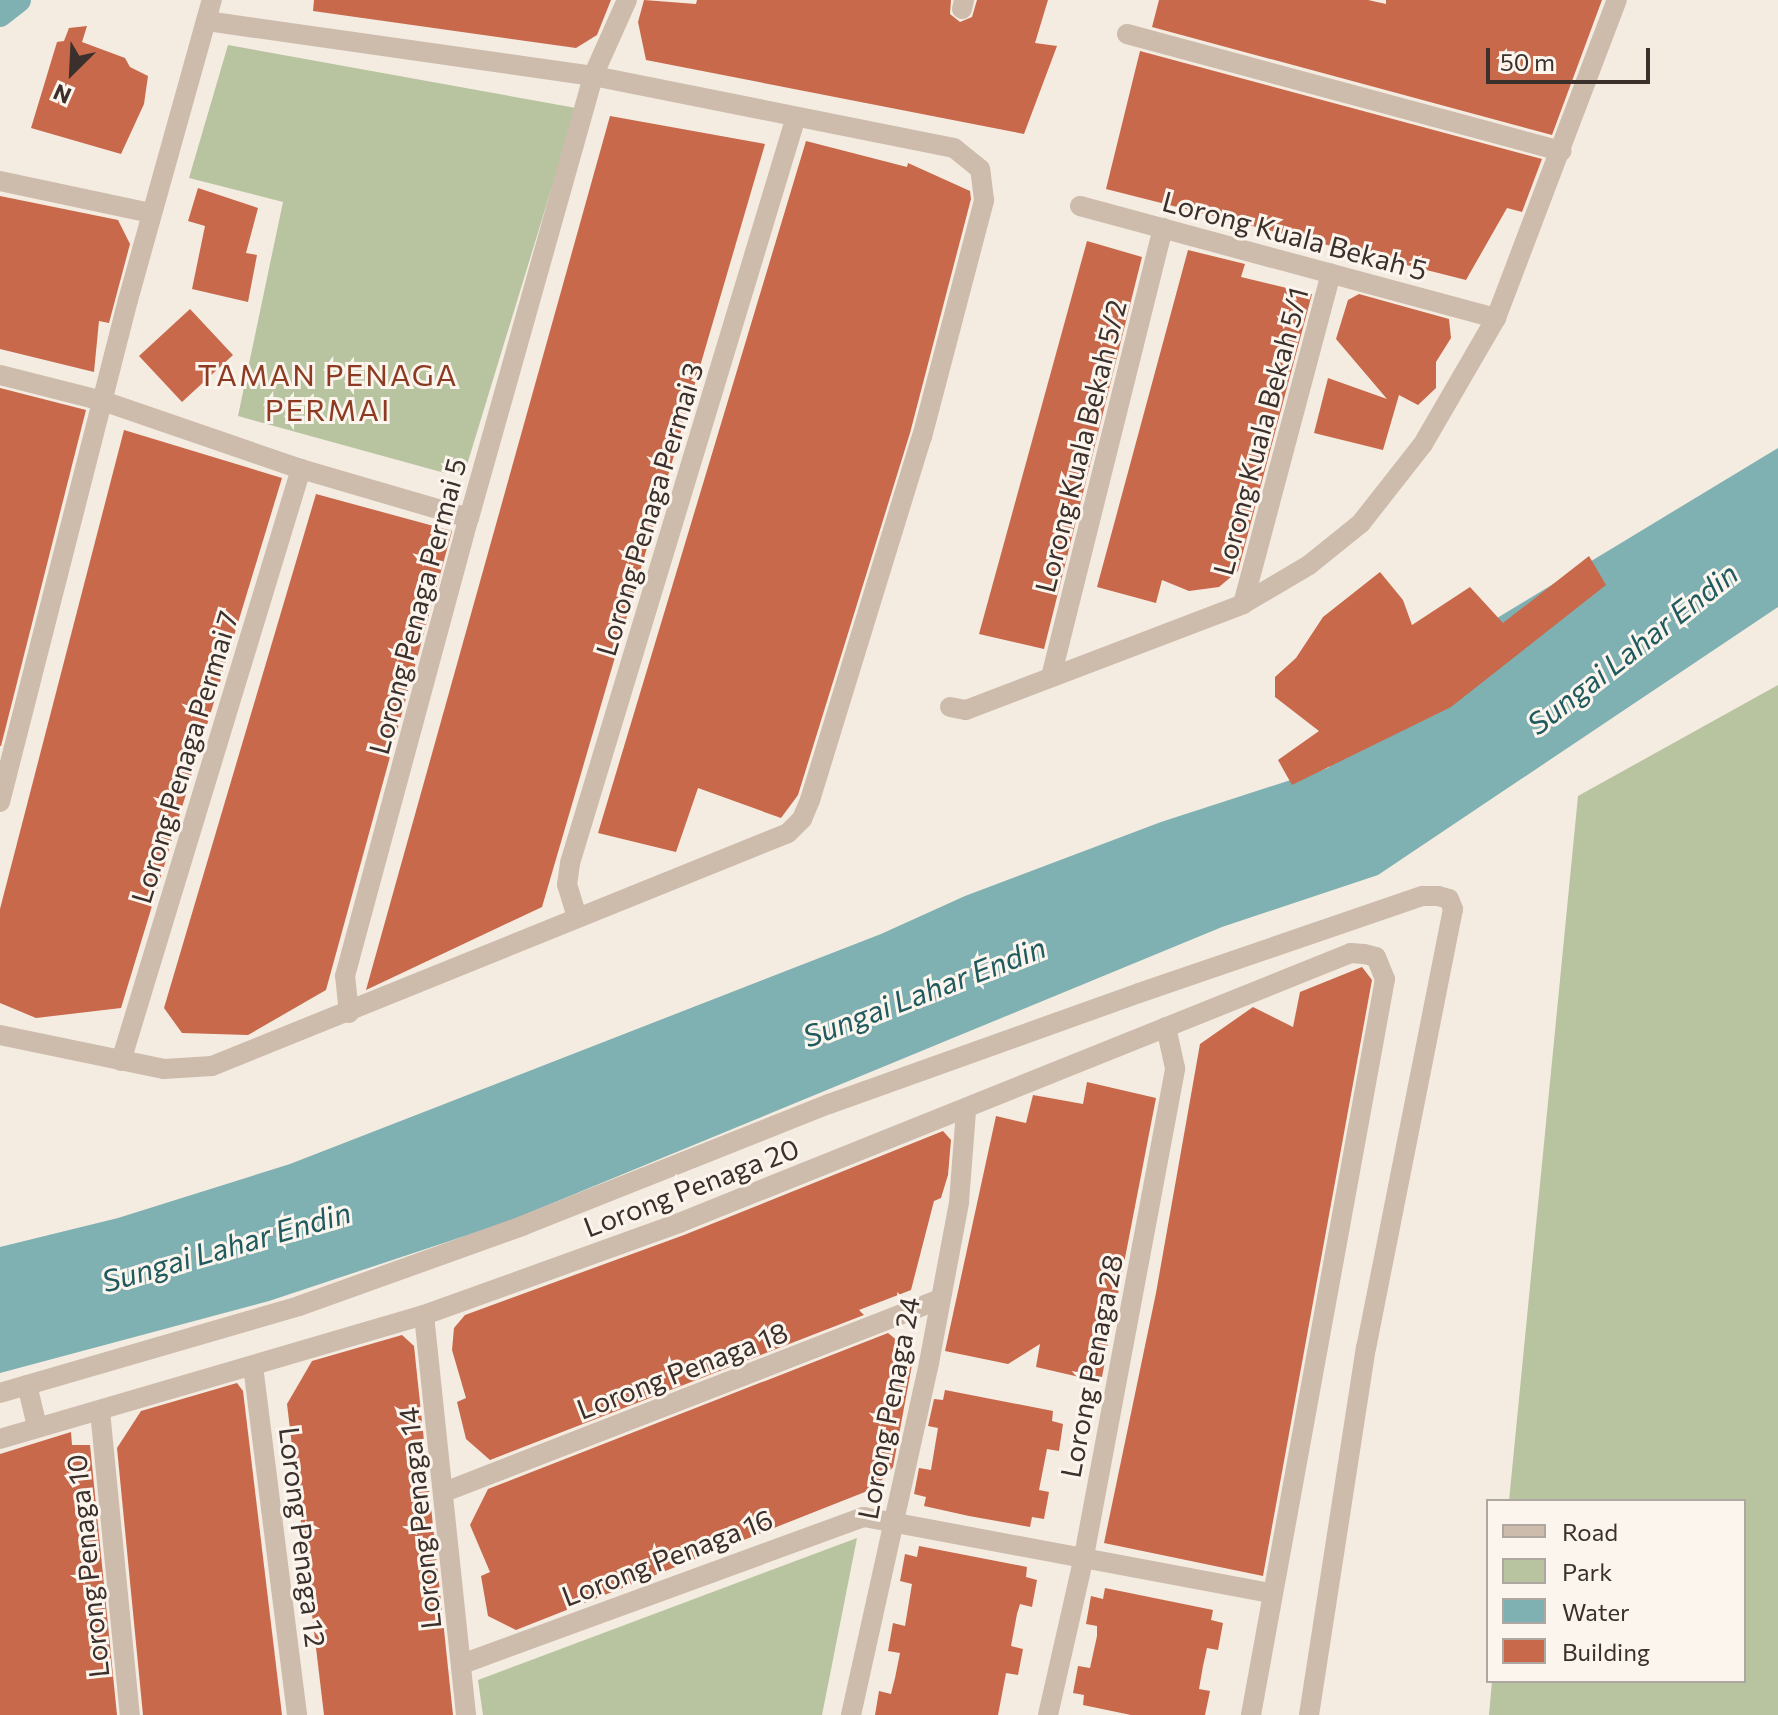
<!DOCTYPE html>
<html>
<head>
<meta charset="utf-8">
<style>
	body { margin:0 }
	#map { position:relative; width:1778px; height:1715px; overflow:hidden; background:#f4ebe1; font-family:Commissioner,sans-serif }
	div>[style] { position:absolute }
	.green>* { inset:0; background:#b8c4a0 }
	.water>* { inset:0; background:#7fb0b2 }
	.canal>* { height:24px; margin:-12px; padding:0 12px; transform-origin:12px; border-radius:12px; background:#7fb0b2 }
	.building>* { inset:0; background:#c8694b }
	.street>* { height:20px; margin:-10px; padding:0 10px; transform-origin:10px; border-radius:10px; background:#cdbbac }
	span { translate:-50% -50%; white-space:nowrap; text-align:center; line-height:1.15; -webkit-text-stroke:6px #fbf5ee; paint-order:stroke }
	.street-label { font-size:28px; color:#3b302b }
	.neighbourhood-label { font-size:30px; color:#8c3b22; letter-spacing:2px }
	.water-label { font-size:30px; color:#1f5a5e; font-style:italic }
	.legend { position:absolute; left:1486px; top:1499px; width:260px; height:184px; box-sizing:border-box; background:#fbf5ee; border:2px solid #aea6a0; margin:0; padding:10px 14px; list-style:none; font-size:24px; color:#3b302b }
	.legend li { display:flex; align-items:center; gap:16px; height:40px }
	.legend b { width:40px; border:2px solid #aea6a0 }
	.north { position:absolute; left:32px; top:32px; width:80px; height:80px; -webkit-text-stroke:6px #fbf5ee; paint-order:stroke; rotate:204deg; font-size:22px; font-weight:700; line-height:32px; text-align:center; color:#3b302b }
	.north::after { content:''; display:block; margin:auto; width:28px; height:36px; background:#3b302b; clip-path:polygon(50% 0,100% 100%,50% 72%,0 100%) }
	.scale { position:absolute; left:1486px; top:48px; width:164px; height:36px; box-sizing:border-box; border:4px solid #3b302b; border-top:0; padding-left:10px; font-size:24px; line-height:28px; white-space:nowrap; color:#3b302b; -webkit-text-stroke:6px #fbf5ee; paint-order:stroke }
</style>
</head>
<body>
<div id="map">
	<div class="green">
		<div style="clip-path:polygon(228px 45px,576px 108px,463px 478px,238px 416px,283px 202px,189px 178px)"></div>
		<div style="clip-path:polygon(1778px 685px,1778px 1715px,1489px 1715px,1492px 1681px,1744px 1681px,1744px 1501px,1509px 1501px,1578px 796px)"></div>
		<div style="clip-path:polygon(857px 1538px,822px 1715px,483px 1715px,478px 1680px)"></div>
	</div>
	<div class="water">
		<div style="clip-path:polygon(1778px 448px,1778px 607px,1378px 875px,1222px 927px,507px 1222px,269px 1301px,0 1373px,0 1247px,118px 1218px,290px 1164px,881px 934px,965px 896px,1161px 822px,1328px 768px,1474px 632px)"></div>
	</div>
	<div class="canal">
		<div style="left:0;top:15px;width:24px;rotate:-38deg"></div>
	</div>
	<div class="building">
		<div style="clip-path:polygon(314px 0,611px 0,597px 35px,576px 48px,313px 11px)"></div>
		<div style="clip-path:polygon(644px 0,696px 4px,697px 0,951px 0,950px 14px,960px 22px,972px 17px,977px 0,1048px 0,1035px 43px,1057px 46px,1024px 134px,646px 60px,638px 22px)"></div>
		<div style="clip-path:polygon(1159px 0,1368px 0,1386px 4px,1386px 0,1602px 0,1552px 135px,1152px 27px)"></div>
		<div style="clip-path:polygon(87px 26px,82px 42px,125px 58px,130px 67px,148px 76px,144px 104px,121px 154px,31px 128px,57px 42px,64px 41px,69px 28px)"></div>
		<div style="clip-path:polygon(1140px 51px,1542px 159px,1522px 212px,1507px 208px,1466px 280px,1106px 189px)"></div>
		<div style="clip-path:polygon(610px 116px,765px 144px,542px 907px,366px 990px)"></div>
		<div style="clip-path:polygon(806px 141px,907px 167px,908px 163px,970px 191px,971px 199px,910px 433px,798px 795px,781px 818px,698px 788px,676px 852px,598px 833px)"></div>
		<div style="clip-path:polygon(198px 188px,258px 208px,246px 253px,257px 255px,248px 302px,192px 289px,205px 226px,188px 221px)"></div>
		<div style="clip-path:polygon(0 196px,118px 220px,130px 244px,109px 323px,99px 321px,94px 372px,0 349px)"></div>
		<div style="clip-path:polygon(1087px 241px,1142px 257px,1044px 649px,979px 634px)"></div>
		<div style="clip-path:polygon(1188px 250px,1245px 264px,1241px 277px,1312px 294px,1238px 571px,1219px 587px,1189px 591px,1162px 580px,1156px 603px,1097px 587px)"></div>
		<div style="clip-path:polygon(1359px 294px,1449px 319px,1451px 338px,1436px 362px,1436px 388px,1418px 405px,1399px 395px,1383px 450px,1314px 433px,1328px 378px,1387px 399px,1336px 339px,1348px 300px)"></div>
		<div style="clip-path:polygon(190px 309px,233px 355px,182px 402px,139px 356px)"></div>
		<div style="clip-path:polygon(0 388px,86px 410px,1px 746px,0 746px)"></div>
		<div style="clip-path:polygon(124px 430px,282px 478px,121px 1008px,36px 1018px,0 1003px,0 909px)"></div>
		<div style="clip-path:polygon(316px 494px,452px 531px,326px 990px,248px 1035px,182px 1033px,164px 1008px)"></div>
		<div style="clip-path:polygon(1589px 556px,1606px 585px,1451px 707px,1292px 785px,1278px 760px,1319px 731px,1275px 697px,1275px 677px,1296px 658px,1323px 617px,1380px 572px,1403px 600px,1412px 625px,1470px 587px,1503px 623px)"></div>
		<div style="clip-path:polygon(1362px 967px,1372px 980px,1263px 1576px,1104px 1543px,1156px 1293px,1200px 1044px,1253px 1007px,1293px 1027px,1300px 992px)"></div>
		<div style="clip-path:polygon(1087px 1082px,1156px 1098px,1101px 1382px,1036px 1367px,1040px 1344px,1008px 1364px,945px 1351px,996px 1116px,1026px 1123px,1033px 1095px,1083px 1104px)"></div>
		<div style="clip-path:polygon(943px 1131px,951px 1140px,948px 1175px,941px 1198px,934px 1201px,911px 1290px,859px 1310px,864px 1315px,490px 1460px,466px 1439px,457px 1402px,466px 1398px,452px 1350px,454px 1328px,465px 1315px,684px 1235px)"></div>
		<div style="clip-path:polygon(888px 1333px,914px 1354px,893px 1467px,875px 1488px,516px 1630px,488px 1616px,481px 1576px,490px 1572px,470px 1525px,488px 1489px)"></div>
		<div style="clip-path:polygon(402px 1335px,414px 1346px,453px 1715px,324px 1715px,287px 1404px,312px 1361px)"></div>
		<div style="clip-path:polygon(237px 1383px,243px 1391px,282px 1715px,143px 1715px,117px 1448px,141px 1411px)"></div>
		<div style="clip-path:polygon(945px 1390px,1053px 1411px,1052px 1421px,1063px 1424px,1059px 1451px,1047px 1449px,1039px 1490px,1049px 1492px,1044px 1519px,1032px 1517px,1030px 1527px,969px 1516px,924px 1506px,926px 1497px,914px 1494px,919px 1468px,931px 1470px,938px 1428px,928px 1426px,934px 1399px,943px 1400px)"></div>
		<div style="clip-path:polygon(71px 1432px,72px 1445px,90px 1445px,117px 1715px,0 1715px,0 1454px)"></div>
		<div style="clip-path:polygon(919px 1546px,1027px 1567px,1026px 1577px,1037px 1580px,1032px 1607px,1020px 1604px,1017px 1614px,1011px 1646px,1023px 1649px,1018px 1675px,1006px 1673px,998px 1715px,875px 1715px,879px 1691px,891px 1694px,895px 1678px,900px 1653px,888px 1651px,893px 1623px,905px 1626px,912px 1584px,900px 1581px,905px 1554px,917px 1557px)"></div>
		<div style="clip-path:polygon(1105px 1588px,1213px 1610px,1211px 1620px,1223px 1623px,1218px 1650px,1207px 1648px,1203px 1666px,1199px 1689px,1210px 1691px,1205px 1715px,1131px 1715px,1083px 1705px,1084px 1695px,1073px 1693px,1078px 1666px,1090px 1668px,1097px 1636px,1097px 1626px,1086px 1624px,1091px 1596px,1103px 1599px)"></div>
	</div>
	<div class="street">
		<div style="left:962px;top:9px;width:9px;rotate:-77deg"></div>
		<div style="left:1127px;top:34px;width:450px;rotate:15.1deg"></div>
		<div style="left:0;top:181px;width:154px;rotate:12deg"></div>
		<div style="left:1080px;top:206px;width:431px;rotate:15.1deg"></div>
		<div style="left:0;top:375px;width:106px;rotate:14.2deg"></div>
		<div style="left:103px;top:401px;width:209px;rotate:19deg"></div>
		<div style="left:301px;top:469px;width:175px;rotate:16.3deg"></div>
		<div style="left:1243px;top:604px;width:342px;rotate:-75.1deg"></div>
		<div style="left:1051px;top:677px;width:463px;rotate:-76deg"></div>
		<div style="left:950px;top:707px;width:16px;rotate:11deg"></div>
		<div style="left:966px;top:710px;width:297px;rotate:-20.9deg"></div>
		<div style="left:1243px;top:604px;width:77px;rotate:-30.6deg"></div>
		<div style="left:1309px;top:565px;width:67px;rotate:-38.9deg"></div>
		<div style="left:1361px;top:523px;width:100px;rotate:-51.9deg"></div>
		<div style="left:1423px;top:444px;width:146px;rotate:-59.9deg"></div>
		<div style="left:1496px;top:318px;width:340px;rotate:-69.2deg"></div>
		<div style="left:0;top:802px;width:518px;rotate:-75.7deg"></div>
		<div style="left:128px;top:300px;width:312px;rotate:-74.4deg"></div>
		<div style="left:577px;top:917px;width:34px;rotate:-107deg"></div>
		<div style="left:567px;top:885px;width:22px;rotate:-82deg"></div>
		<div style="left:570px;top:863px;width:779px;rotate:-73.15deg"></div>
		<div style="left:349px;top:1013px;width:37px;rotate:-96deg"></div>
		<div style="left:345px;top:976px;width:474px;rotate:-74.9deg"></div>
		<div style="left:469px;top:518px;width:459px;rotate:-74.3deg"></div>
		<div style="left:593px;top:76px;width:83px;rotate:-65.9deg"></div>
		<div style="left:0;top:1035px;width:167px;rotate:11.7deg"></div>
		<div style="left:164px;top:1069px;width:48px;rotate:-3.6deg"></div>
		<div style="left:212px;top:1066px;width:621px;rotate:-22.02deg"></div>
		<div style="left:788px;top:833px;width:20px;rotate:-45deg"></div>
		<div style="left:802px;top:819px;width:21px;rotate:-67deg"></div>
		<div style="left:810px;top:800px;width:380px;rotate:-72.9deg"></div>
		<div style="left:922px;top:437px;width:245px;rotate:-75.3deg"></div>
		<div style="left:984px;top:200px;width:31px;rotate:-97deg"></div>
		<div style="left:980px;top:169px;width:33px;rotate:-141deg"></div>
		<div style="left:954px;top:148px;width:368px;rotate:-168.7deg"></div>
		<div style="left:593px;top:76px;width:391px;rotate:-171.9deg"></div>
		<div style="left:121px;top:1061px;width:619px;rotate:-73.09deg"></div>
		<div style="left:424px;top:1315px;width:402px;rotate:84deg"></div>
		<div style="left:253px;top:1366px;width:352px;rotate:82.8deg"></div>
		<div style="left:27px;top:1385px;width:42px;rotate:76.3deg"></div>
		<div style="left:0;top:1393px;width:311px;rotate:-16.2deg"></div>
		<div style="left:299px;top:1306px;width:237px;rotate:-19.7deg"></div>
		<div style="left:522px;top:1226px;width:330px;rotate:-21.7deg"></div>
		<div style="left:829px;top:1104px;width:329px;rotate:-19.7deg"></div>
		<div style="left:1139px;top:993px;width:300px;rotate:-18.9deg"></div>
		<div style="left:1423px;top:896px;width:15px"></div>
		<div style="left:1438px;top:896px;width:11px;rotate:15deg"></div>
		<div style="left:1449px;top:899px;width:11px;rotate:68deg"></div>
		<div style="left:1453px;top:909px;width:447px;rotate:101.2deg"></div>
		<div style="left:1366px;top:1347px;width:372px;rotate:98.8deg"></div>
		<div style="left:100px;top:1411px;width:305px;rotate:84.4deg"></div>
		<div style="left:0;top:1439px;width:442px;rotate:-16.3deg"></div>
		<div style="left:424px;top:1315px;width:271px;rotate:-19.8deg"></div>
		<div style="left:679px;top:1223px;width:724px;rotate:-21.89deg"></div>
		<div style="left:1351px;top:953px;width:13px;rotate:4deg"></div>
		<div style="left:1364px;top:954px;width:12px;rotate:14deg"></div>
		<div style="left:1376px;top:957px;width:24px;rotate:68deg"></div>
		<div style="left:1385px;top:979px;width:748px;rotate:100.32deg"></div>
		<div style="left:447px;top:1491px;width:527px;rotate:-21.26deg"></div>
		<div style="left:462px;top:1664px;width:428px;rotate:-20.1deg"></div>
		<div style="left:864px;top:1517px;width:413px;rotate:10.6deg"></div>
		<div style="left:851px;top:1715px;width:361px;rotate:-77.5deg"></div>
		<div style="left:929px;top:1363px;width:164px;rotate:-79.4deg"></div>
		<div style="left:959px;top:1202px;width:91px;rotate:-85.6deg"></div>
		<div style="left:1048px;top:1715px;width:163px;rotate:-77.2deg"></div>
		<div style="left:1084px;top:1556px;width:496px;rotate:-79.4deg"></div>
		<div style="left:1175px;top:1068px;width:42px;rotate:-102.4deg"></div>
	</div>
	<div class="street-label">
		<span style="left:1295px;top:235px;rotate:15deg">Lorong Kuala Bekah 5</span>
		<span style="left:1260px;top:431px;rotate:-75deg">Lorong Kuala Bekah 5/1</span>
		<span style="left:1080px;top:446px;rotate:-76deg">Lorong Kuala Bekah 5/2</span>
		<span style="left:649px;top:509px;rotate:-73deg">Lorong Penaga Permai 3</span>
		<span style="left:417px;top:606px;rotate:-75deg">Lorong Penaga Permai 5</span>
		<span style="left:184px;top:757px;rotate:-73deg">Lorong Penaga Permai 7</span>
		<span style="left:691px;top:1187px;rotate:-21deg">Lorong Penaga 20</span>
		<span style="left:1091px;top:1366px;rotate:-79deg">Lorong Penaga 28</span>
		<span style="left:682px;top:1370px;rotate:-21deg">Lorong Penaga 18</span>
		<span style="left:888px;top:1408px;rotate:-79deg">Lorong Penaga 24</span>
		<span style="left:419px;top:1518px;rotate:-96deg">Lorong Penaga 14</span>
		<span style="left:303px;top:1537px;rotate:83deg">Lorong Penaga 12</span>
		<span style="left:667px;top:1557px;rotate:-21deg">Lorong Penaga 16</span>
		<span style="left:87px;top:1566px;rotate:-96deg">Lorong Penaga 10</span>
	</div>
	<div class="neighbourhood-label">
		<span style="left:328px;top:391px">TAMAN PENAGA<br>PERMAI</span>
	</div>
	<div class="water-label">
		<span style="left:1632px;top:648px;rotate:-38deg">Sungai Lahar Endin</span>
		<span style="left:924px;top:991px;rotate:-21deg">Sungai Lahar Endin</span>
		<span style="left:226px;top:1246px;rotate:-16deg">Sungai Lahar Endin</span>
	</div>
	<ul class="legend">
	<li><b style="height:10px;background:#cdbbac"></b>Road</li>
	<li><b style="height:22px;background:#b8c4a0"></b>Park</li>
	<li><b style="height:22px;background:#7fb0b2"></b>Water</li>
	<li><b style="height:22px;background:#c8694b"></b>Building</li>
	</ul>
	<div class="north">N</div>
	<div class="scale">50 m</div>
</div>
</body>
</html>
